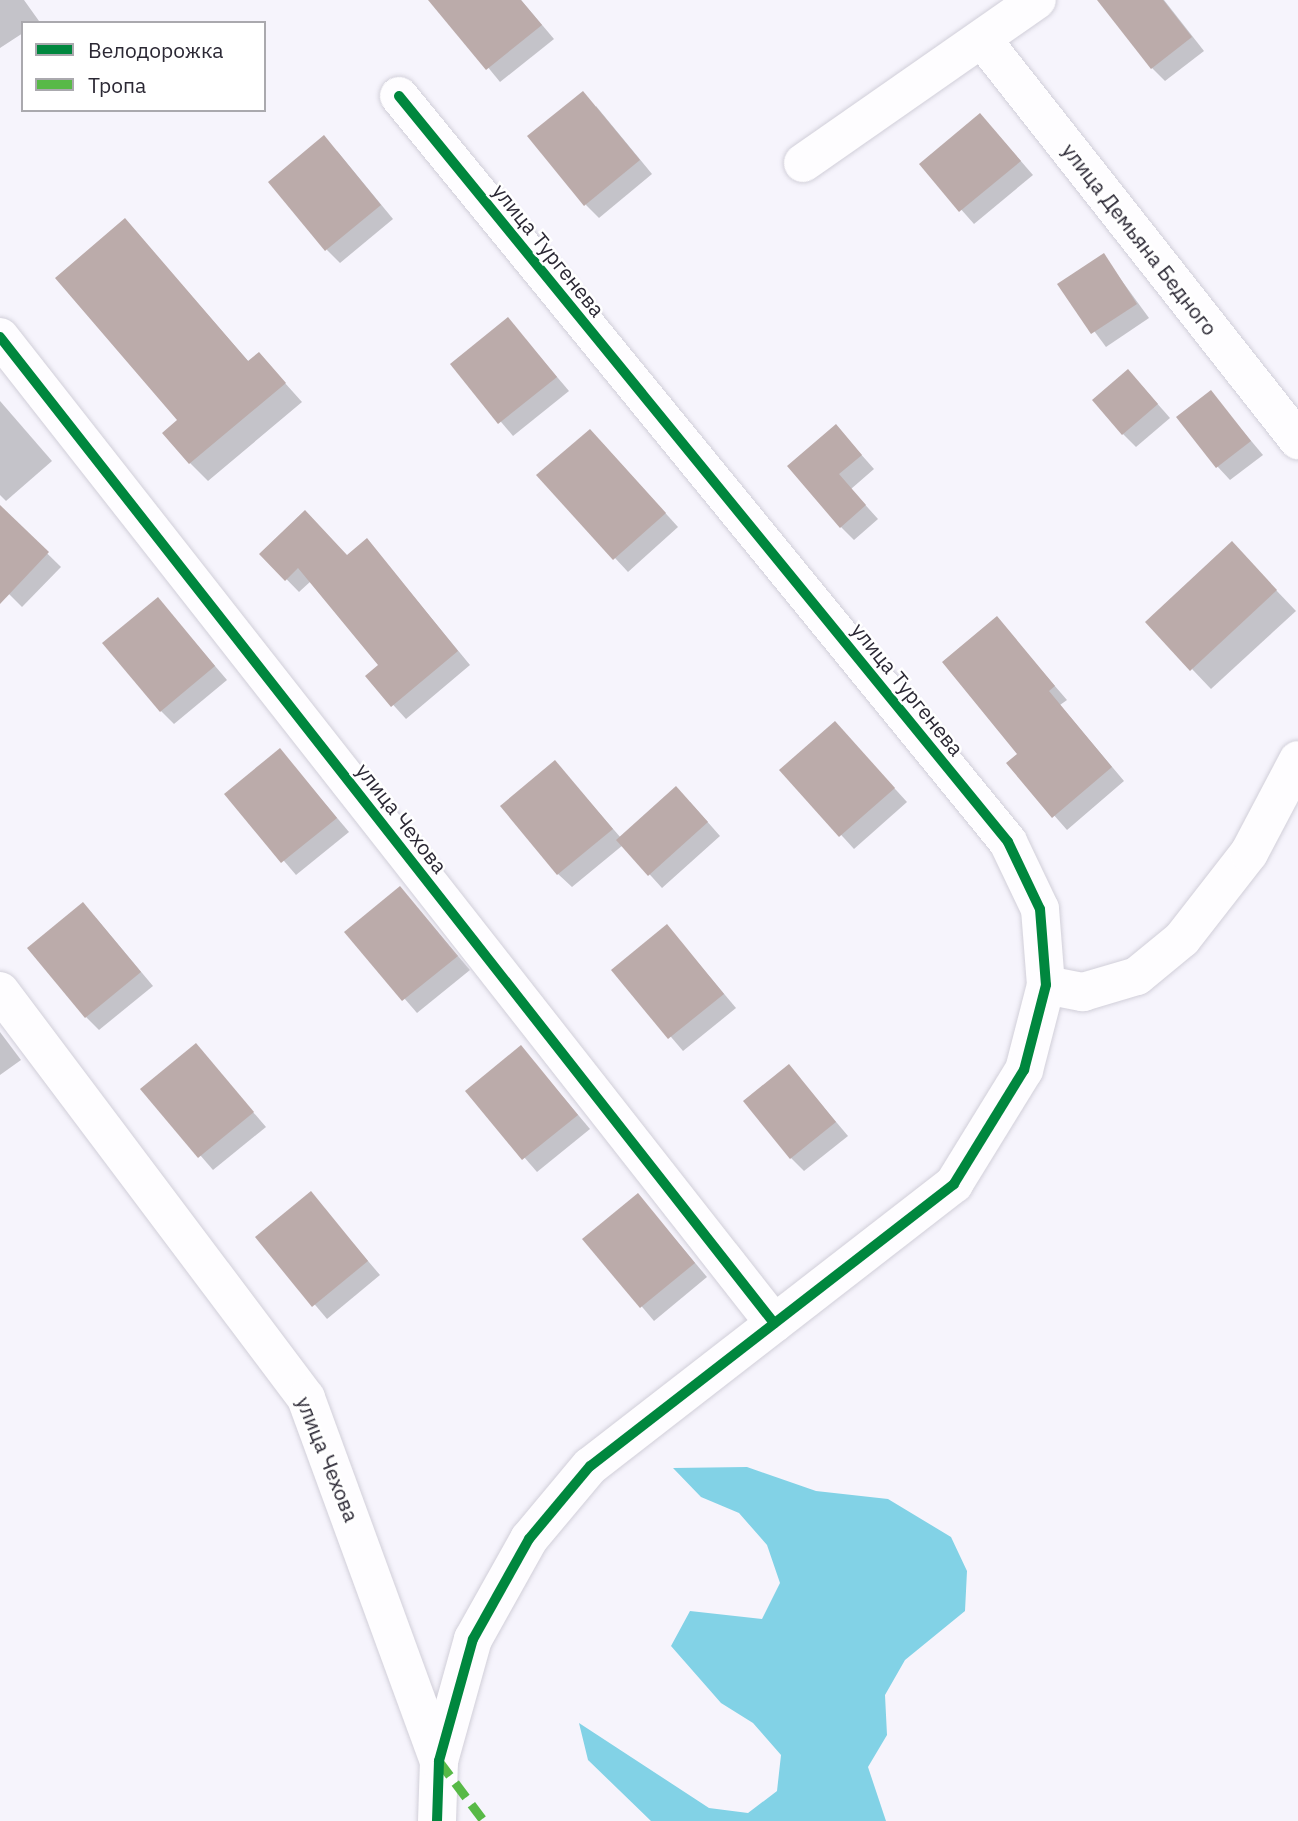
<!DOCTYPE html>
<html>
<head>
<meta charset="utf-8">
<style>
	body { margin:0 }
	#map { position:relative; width:1298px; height:1821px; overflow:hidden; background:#f6f4fc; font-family:"IBM Plex Sans",sans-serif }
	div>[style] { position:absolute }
	.water>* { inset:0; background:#82d2e6 }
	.shadow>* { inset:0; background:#0003 }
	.building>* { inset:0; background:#bbabaa }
	.roads { filter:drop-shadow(0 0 2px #d1cfd9) drop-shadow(0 0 2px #d1cfd9) }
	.minor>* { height:38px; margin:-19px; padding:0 19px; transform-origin:19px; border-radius:19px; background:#fefdff }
	.quiet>* { height:9px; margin-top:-4.5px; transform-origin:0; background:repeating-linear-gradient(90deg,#58b947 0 18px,transparent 0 27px) }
	.cycleway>* { height:10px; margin:-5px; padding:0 5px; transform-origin:5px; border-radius:5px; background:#00873e }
	span { translate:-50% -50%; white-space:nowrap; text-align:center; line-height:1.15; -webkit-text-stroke:5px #fff; paint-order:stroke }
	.street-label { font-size:21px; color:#2b2834 }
	.legend { position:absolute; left:21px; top:21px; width:245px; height:91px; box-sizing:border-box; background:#fff; border:2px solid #aaa9ae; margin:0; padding:9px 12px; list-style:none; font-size:21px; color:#2b2834 }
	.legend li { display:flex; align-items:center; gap:14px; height:35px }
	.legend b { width:35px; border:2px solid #aaa9ae }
</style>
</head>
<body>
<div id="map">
	<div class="water">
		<div style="clip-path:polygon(747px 1467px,816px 1491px,888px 1499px,951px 1537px,967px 1571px,965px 1611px,905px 1660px,885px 1695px,887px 1735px,868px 1767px,886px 1821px,651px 1821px,588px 1760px,579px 1723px,709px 1808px,748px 1813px,777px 1791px,781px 1755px,753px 1723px,721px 1703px,671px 1646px,690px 1611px,762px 1619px,780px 1583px,767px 1545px,739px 1513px,701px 1497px,673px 1468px)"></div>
	</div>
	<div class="shadow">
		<div style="clip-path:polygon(0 0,24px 0,39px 21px,23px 23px,23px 33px,0 48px)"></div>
		<div style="clip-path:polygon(433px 0,521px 0,554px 39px,500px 82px)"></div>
		<div style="clip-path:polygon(1120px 0,1164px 0,1204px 51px,1165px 81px,1152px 68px)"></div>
		<div style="clip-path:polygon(596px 106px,652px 174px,599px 218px,586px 205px)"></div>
		<div style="clip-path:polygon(993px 129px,1033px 175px,974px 224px,921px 164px)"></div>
		<div style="clip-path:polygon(337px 151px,393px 219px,340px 263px,327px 250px)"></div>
		<div style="clip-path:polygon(125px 220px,249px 362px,259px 354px,302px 402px,208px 481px,190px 463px)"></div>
		<div style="clip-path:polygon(1103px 255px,1149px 318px,1106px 347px,1060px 285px)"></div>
		<div style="clip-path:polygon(508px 319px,569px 391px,513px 436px,452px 364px)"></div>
		<div style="clip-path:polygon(1141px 385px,1170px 418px,1136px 447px,1123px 434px)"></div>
		<div style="clip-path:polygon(1211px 393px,1263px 455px,1230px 480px,1217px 466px)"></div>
		<div style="clip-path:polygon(0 401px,52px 461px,6px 501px,0 495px)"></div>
		<div style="clip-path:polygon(836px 426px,874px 469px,851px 489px,878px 519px,854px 540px,841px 527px)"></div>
		<div style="clip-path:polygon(603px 444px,678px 527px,628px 572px,538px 475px)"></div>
		<div style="clip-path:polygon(13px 520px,61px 567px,22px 607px,0 585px,0 534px)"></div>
		<div style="clip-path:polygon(367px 540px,470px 665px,406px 719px,367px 676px,381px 665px,311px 581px,299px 592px,262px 554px,347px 557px)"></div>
		<div style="clip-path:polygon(1251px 564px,1296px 611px,1211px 689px,1192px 669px)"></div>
		<div style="clip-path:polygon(158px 599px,227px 680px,174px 724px,161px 711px)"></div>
		<div style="clip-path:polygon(997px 619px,1067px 700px,1060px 705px,1124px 781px,1067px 830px,1009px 764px,1020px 754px)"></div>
		<div style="clip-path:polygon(835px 723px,907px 802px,854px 849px,782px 770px)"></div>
		<div style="clip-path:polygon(280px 750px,349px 832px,296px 875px,227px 794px)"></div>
		<div style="clip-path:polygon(555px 762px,621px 838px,690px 802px,720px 836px,662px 888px,623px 845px,572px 887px,558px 874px)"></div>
		<div style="clip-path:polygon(400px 888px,470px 970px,417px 1013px,347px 932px)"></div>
		<div style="clip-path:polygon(96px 918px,153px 986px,99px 1030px,86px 1017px)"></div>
		<div style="clip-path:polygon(667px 926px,736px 1008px,683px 1051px,614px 970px)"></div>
		<div style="clip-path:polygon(0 1032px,21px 1060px,0 1075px)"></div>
		<div style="clip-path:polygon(196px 1046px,266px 1127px,213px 1170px,143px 1089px)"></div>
		<div style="clip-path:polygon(521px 1047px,590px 1129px,537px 1172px,467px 1091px)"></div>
		<div style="clip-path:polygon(789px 1066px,848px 1136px,804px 1171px,791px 1158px)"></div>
		<div style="clip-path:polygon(311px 1194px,380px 1275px,327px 1319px,258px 1237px)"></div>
		<div style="clip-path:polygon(638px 1195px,707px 1277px,654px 1321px,585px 1239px)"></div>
	</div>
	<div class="building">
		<div style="clip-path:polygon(428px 0,521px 0,542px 25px,486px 70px)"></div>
		<div style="clip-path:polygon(1097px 0,1163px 0,1192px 37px,1151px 69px)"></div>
		<div style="clip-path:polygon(583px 91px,640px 160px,584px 206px,527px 136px)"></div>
		<div style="clip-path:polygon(980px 113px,1021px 161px,959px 212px,919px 164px)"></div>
		<div style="clip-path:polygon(324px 135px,381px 205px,325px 251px,268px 182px)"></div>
		<div style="clip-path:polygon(125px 218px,248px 361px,259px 352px,286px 383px,189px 464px,162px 433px,177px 420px,55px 278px)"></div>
		<div style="clip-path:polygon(1104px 253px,1137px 304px,1091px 334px,1057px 284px)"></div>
		<div style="clip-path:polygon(508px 317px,557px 377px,498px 424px,450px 364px)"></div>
		<div style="clip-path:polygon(1128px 369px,1158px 404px,1122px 435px,1092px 400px)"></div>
		<div style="clip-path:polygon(1211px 390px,1251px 441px,1216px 468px,1176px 417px)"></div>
		<div style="clip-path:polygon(836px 424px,862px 455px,839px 474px,866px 505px,840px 528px,787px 466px)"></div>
		<div style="clip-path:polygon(590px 429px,666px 513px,613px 560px,536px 475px)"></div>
		<div style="clip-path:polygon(0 505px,49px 552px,0 604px)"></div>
		<div style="clip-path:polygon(305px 510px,347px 555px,367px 538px,458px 651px,391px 707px,365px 676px,378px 665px,298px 568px,285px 581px,259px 554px)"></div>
		<div style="clip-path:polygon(1232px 541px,1277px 590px,1190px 671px,1145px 622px)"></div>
		<div style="clip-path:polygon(158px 597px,215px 666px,160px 712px,102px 643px)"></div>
		<div style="clip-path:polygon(997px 616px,1055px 686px,1049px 691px,1112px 767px,1052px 818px,1006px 763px,1017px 754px,942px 662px)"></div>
		<div style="clip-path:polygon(835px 721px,895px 788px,839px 837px,779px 770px)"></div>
		<div style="clip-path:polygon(280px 748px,337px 818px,281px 863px,224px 794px)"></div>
		<div style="clip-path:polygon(555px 760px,613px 829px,557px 875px,500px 806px)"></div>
		<div style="clip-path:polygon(676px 786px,708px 822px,648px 876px,616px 840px)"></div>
		<div style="clip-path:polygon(400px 886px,458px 956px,402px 1001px,344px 932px)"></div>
		<div style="clip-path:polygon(83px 902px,141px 972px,85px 1018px,27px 948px)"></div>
		<div style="clip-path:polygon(667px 924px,724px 994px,668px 1039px,611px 970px)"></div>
		<div style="clip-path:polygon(196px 1043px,254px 1112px,198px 1158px,140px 1089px)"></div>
		<div style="clip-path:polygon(521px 1045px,578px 1115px,522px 1160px,465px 1091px)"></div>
		<div style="clip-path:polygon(789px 1064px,836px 1122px,790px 1159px,743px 1101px)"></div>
		<div style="clip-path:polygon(311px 1191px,368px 1261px,312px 1307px,255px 1237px)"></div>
		<div style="clip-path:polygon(638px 1193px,695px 1263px,640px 1308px,582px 1239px)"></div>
	</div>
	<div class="roads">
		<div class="minor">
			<div style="left:982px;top:39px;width:511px;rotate:51.76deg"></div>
			<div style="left:399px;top:96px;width:963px;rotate:50.77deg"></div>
			<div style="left:1008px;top:842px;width:74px;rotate:64.5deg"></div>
			<div style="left:1040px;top:909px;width:76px;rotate:85.5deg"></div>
			<div style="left:1046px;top:985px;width:88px;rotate:104.5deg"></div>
			<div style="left:1024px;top:1070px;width:134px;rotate:121.6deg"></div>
			<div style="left:954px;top:1184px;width:460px;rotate:142.2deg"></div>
			<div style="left:590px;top:1466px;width:95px;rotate:129.9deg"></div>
			<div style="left:529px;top:1539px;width:115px;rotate:119.2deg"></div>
			<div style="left:473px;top:1639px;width:127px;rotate:105.6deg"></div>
			<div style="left:439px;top:1761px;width:60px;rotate:91.9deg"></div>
			<div style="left:803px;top:163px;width:285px;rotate:-34.9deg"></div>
			<div style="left:0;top:337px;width:1254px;rotate:51.87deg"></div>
			<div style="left:1046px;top:985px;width:38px;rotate:11deg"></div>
			<div style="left:1083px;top:992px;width:56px;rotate:-16.5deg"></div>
			<div style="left:1137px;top:976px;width:58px;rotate:-39.4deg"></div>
			<div style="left:1182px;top:939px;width:109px;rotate:-52.1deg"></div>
			<div style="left:1249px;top:853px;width:105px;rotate:-62.2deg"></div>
			<div style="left:0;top:991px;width:509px;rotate:53.06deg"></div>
			<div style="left:306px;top:1398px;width:387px;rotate:69.9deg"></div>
		</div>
	</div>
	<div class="quiet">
		<div style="left:439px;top:1761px;width:75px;rotate:53.1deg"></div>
	</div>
	<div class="cycleway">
		<div style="left:399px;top:96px;width:963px;rotate:50.77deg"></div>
		<div style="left:1008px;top:842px;width:74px;rotate:64.5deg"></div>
		<div style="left:1040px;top:909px;width:76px;rotate:85.5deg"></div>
		<div style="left:1046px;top:985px;width:88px;rotate:104.5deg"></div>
		<div style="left:1024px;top:1070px;width:134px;rotate:121.6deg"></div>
		<div style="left:954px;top:1184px;width:460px;rotate:142.2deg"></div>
		<div style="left:590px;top:1466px;width:95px;rotate:129.9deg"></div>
		<div style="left:529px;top:1539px;width:115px;rotate:119.2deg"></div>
		<div style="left:473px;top:1639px;width:127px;rotate:105.6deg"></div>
		<div style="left:439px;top:1761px;width:60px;rotate:91.9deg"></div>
		<div style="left:0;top:337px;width:1254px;rotate:51.87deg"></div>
	</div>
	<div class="street-label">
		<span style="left:1140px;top:239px;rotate:52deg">улица Демьяна Бедного</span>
		<span style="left:549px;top:250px;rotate:51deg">улица Тургенева</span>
		<span style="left:908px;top:689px;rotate:51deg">улица Тургенева</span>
		<span style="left:402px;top:818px;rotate:52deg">улица Чехова</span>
		<span style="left:328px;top:1459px;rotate:68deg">улица Чехова</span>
	</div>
	<ul class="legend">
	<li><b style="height:9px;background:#00873e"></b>Велодорожка</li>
	<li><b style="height:9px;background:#58b947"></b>Тропа</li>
	</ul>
</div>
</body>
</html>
